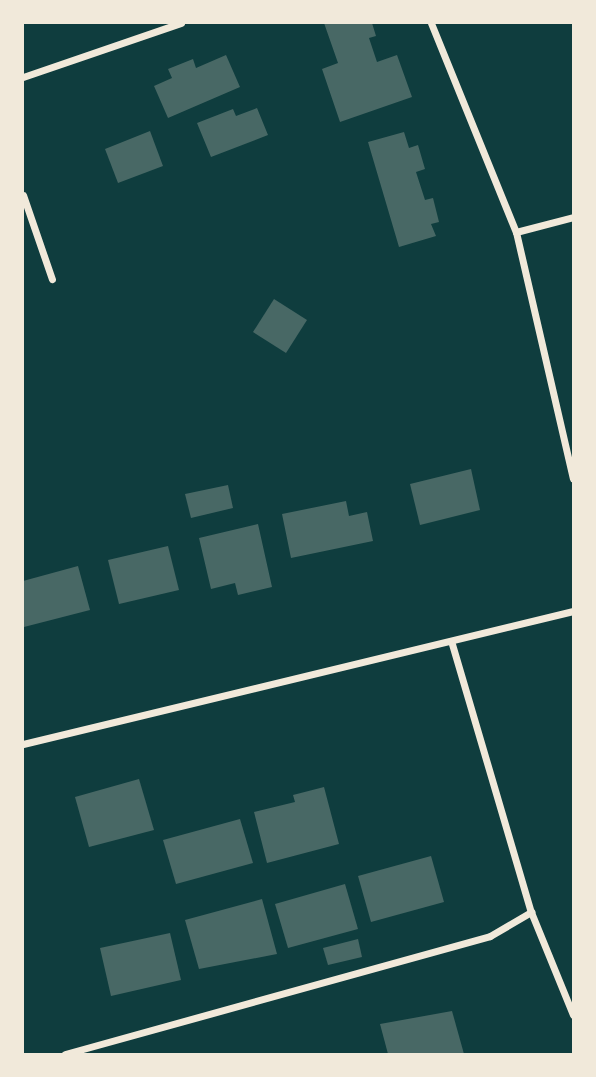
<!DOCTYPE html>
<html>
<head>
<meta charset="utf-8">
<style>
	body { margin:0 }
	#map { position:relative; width:596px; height:1077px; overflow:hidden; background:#0f3d3e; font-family:"DejaVu Sans",sans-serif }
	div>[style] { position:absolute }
	.building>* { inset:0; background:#486865 }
	.minor>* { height:7px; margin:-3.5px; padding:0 3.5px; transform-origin:3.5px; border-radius:3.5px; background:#f1e9da }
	span { translate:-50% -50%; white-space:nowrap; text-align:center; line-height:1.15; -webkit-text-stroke:7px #f1e9da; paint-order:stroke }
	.frame { position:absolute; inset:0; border:24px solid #f1e9da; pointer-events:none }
</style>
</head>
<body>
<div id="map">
	<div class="building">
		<div style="clip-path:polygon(324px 23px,372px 23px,376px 36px,369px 38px,377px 62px,397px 55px,412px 97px,340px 122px,322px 69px,338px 63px)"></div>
		<div style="clip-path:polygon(226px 55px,240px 87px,168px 118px,154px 86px,172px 78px,168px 69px,193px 59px,196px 68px)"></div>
		<div style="clip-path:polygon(257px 108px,268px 135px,211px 157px,197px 123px,233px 109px,236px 116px)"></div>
		<div style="clip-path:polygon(150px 131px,163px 166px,118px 183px,105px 149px)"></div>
		<div style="clip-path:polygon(404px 132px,409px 148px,418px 145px,425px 169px,416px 172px,425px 200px,433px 198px,439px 222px,431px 224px,436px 236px,399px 247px,368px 142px)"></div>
		<div style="clip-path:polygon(274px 299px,307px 320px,286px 353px,253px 332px)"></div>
		<div style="clip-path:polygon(471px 469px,480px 510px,420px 525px,410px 484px)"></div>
		<div style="clip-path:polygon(228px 485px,233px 508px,191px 518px,185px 494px)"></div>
		<div style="clip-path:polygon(346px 501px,349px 516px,367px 512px,373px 541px,291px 558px,282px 514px)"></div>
		<div style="clip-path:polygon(258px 524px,272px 587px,238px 595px,235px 583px,211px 589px,199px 538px)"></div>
		<div style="clip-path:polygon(168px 546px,179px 590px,119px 604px,108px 560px)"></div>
		<div style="clip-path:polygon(78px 566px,90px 610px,24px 627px,23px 581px)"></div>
		<div style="clip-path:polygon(139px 779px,154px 830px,89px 847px,75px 797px)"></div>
		<div style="clip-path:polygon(324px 787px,339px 844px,267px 863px,254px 812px,295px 802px,293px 795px)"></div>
		<div style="clip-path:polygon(240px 819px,253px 863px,176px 884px,163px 840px)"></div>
		<div style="clip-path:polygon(431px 856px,444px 902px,371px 922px,358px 876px)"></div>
		<div style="clip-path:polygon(345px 884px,358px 929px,288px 948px,275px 904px)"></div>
		<div style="clip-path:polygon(262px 899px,277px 954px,199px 969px,185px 920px)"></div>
		<div style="clip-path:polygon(170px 933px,181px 980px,111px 996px,100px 948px)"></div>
		<div style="clip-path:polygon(358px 939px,362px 957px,328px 965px,323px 948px)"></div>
		<div style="clip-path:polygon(452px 1011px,464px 1054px,388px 1054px,380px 1024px)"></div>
	</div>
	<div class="minor">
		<div style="left:431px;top:23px;width:226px;rotate:67.9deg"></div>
		<div style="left:516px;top:232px;width:253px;rotate:77deg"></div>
		<div style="left:23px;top:77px;width:167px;rotate:-18.9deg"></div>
		<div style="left:23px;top:195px;width:89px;rotate:71deg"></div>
		<div style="left:516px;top:232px;width:59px;rotate:-14.7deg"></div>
		<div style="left:452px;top:644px;width:279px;rotate:73.6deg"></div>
		<div style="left:531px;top:912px;width:111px;rotate:67.8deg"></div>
		<div style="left:23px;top:744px;width:566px;rotate:-13.59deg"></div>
		<div style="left:65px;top:1054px;width:441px;rotate:-15.5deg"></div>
		<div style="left:490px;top:936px;width:48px;rotate:-30.3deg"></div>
	</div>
	<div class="frame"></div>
</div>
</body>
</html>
